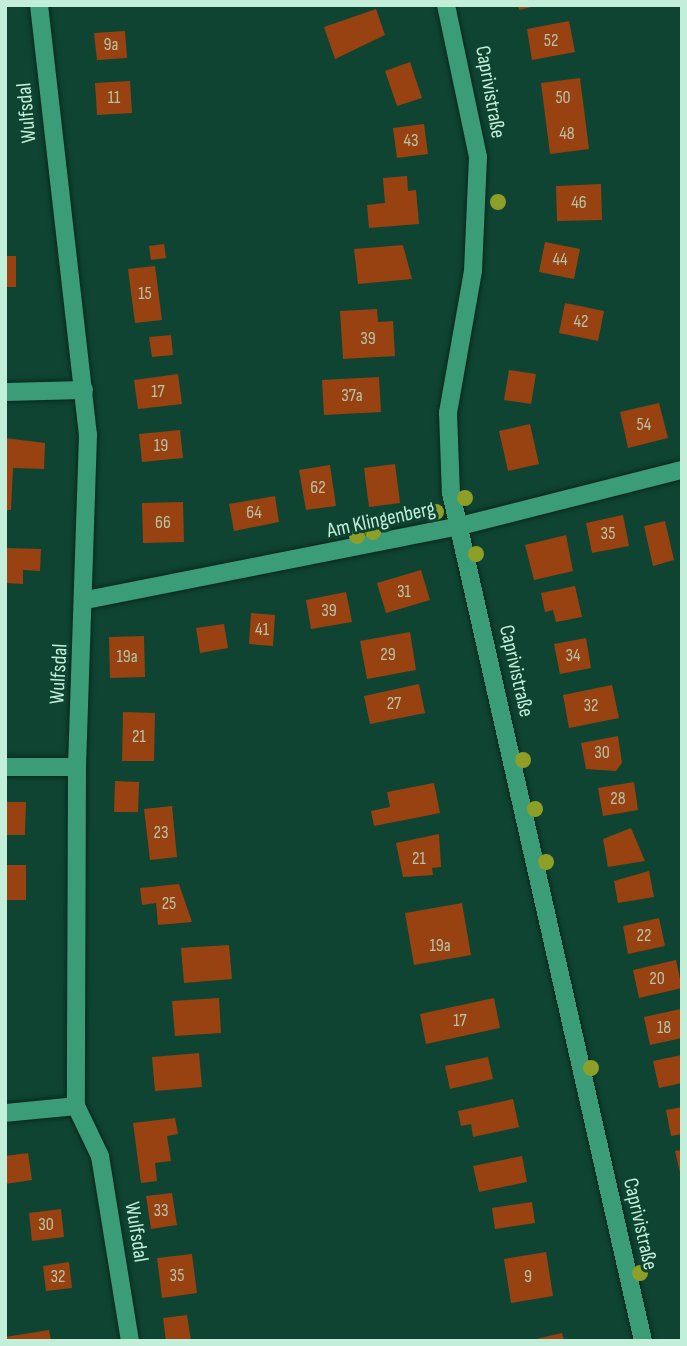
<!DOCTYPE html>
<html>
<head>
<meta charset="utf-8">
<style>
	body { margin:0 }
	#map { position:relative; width:687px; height:1346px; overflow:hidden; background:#0f4432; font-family:"Sofia Sans Condensed",sans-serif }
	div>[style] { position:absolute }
	.building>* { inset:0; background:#974210 }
	.roads { filter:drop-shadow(0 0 2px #09281c) drop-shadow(0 0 2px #09281c) }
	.minor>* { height:18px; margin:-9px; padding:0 9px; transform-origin:9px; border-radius:9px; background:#3b9c78 }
	.trees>* { width:16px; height:16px; margin:-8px; border-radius:50%; background:#8e9f28 }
	span { translate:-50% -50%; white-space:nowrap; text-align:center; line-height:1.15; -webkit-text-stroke:6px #0f4432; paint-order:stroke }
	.number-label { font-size:18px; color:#b7c3a8 }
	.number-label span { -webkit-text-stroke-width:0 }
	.street-label { font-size:21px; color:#c2eeda }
	.frame { position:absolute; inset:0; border:7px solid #c2eeda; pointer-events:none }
</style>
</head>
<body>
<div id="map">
	<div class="building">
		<div style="clip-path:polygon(518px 5px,535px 5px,535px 6px,519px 10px)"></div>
		<div style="clip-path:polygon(376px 9px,385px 35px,335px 59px,324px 27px)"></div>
		<div style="clip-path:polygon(569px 21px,575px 52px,532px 60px,527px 29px)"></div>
		<div style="clip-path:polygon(125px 31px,127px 58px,97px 60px,94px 33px)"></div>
		<div style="clip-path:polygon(410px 62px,422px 98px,397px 106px,385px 71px)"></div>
		<div style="clip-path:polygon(580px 78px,589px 149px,550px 154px,541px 83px)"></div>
		<div style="clip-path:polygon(130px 81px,132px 113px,97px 115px,95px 83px)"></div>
		<div style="clip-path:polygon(424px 124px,428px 154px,397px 158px,393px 128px)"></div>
		<div style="clip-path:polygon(407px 176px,408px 191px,416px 190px,419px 224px,369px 228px,367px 205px,385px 203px,383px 178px)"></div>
		<div style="clip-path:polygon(601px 184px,602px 220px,557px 221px,556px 186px)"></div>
		<div style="clip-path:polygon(545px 242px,580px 249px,574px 279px,539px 272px)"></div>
		<div style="clip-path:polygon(164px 244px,166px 258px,151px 260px,149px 246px)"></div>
		<div style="clip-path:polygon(403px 245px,412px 279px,358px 284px,354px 249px)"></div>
		<div style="clip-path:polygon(5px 256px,16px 256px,16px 287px,5px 287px)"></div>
		<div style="clip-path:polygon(155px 266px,162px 320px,135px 323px,128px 269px)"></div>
		<div style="clip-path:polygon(565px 303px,604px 311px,598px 341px,559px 333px)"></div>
		<div style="clip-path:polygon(377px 309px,378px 322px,393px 321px,395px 356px,343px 359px,340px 311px)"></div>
		<div style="clip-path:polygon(171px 335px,173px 355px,152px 357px,149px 337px)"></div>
		<div style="clip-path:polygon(509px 370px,536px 374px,531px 404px,504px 400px)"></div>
		<div style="clip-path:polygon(178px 374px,182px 404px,138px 409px,134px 380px)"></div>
		<div style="clip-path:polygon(379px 377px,381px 412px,324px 415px,322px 380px)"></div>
		<div style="clip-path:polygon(659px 403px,668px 438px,628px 448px,620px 412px)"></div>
		<div style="clip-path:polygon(530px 424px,539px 464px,508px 471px,499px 431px)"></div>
		<div style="clip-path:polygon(180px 430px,183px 458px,142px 462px,139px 434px)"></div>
		<div style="clip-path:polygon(5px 438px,45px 443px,44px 469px,13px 468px,11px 510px,5px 510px)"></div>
		<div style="clip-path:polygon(395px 464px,400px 503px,369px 507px,364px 468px)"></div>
		<div style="clip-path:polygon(330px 465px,336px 506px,306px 510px,299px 470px)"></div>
		<div style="clip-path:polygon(275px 496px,279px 522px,234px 531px,229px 504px)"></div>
		<div style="clip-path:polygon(183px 502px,184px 542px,143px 543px,142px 503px)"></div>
		<div style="clip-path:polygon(623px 515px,629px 546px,592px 553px,586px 523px)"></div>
		<div style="clip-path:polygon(665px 521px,674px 560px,653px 566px,644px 526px)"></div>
		<div style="clip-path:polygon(566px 535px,573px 571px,534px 580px,525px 545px)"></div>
		<div style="clip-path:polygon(5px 548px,41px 549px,40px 571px,23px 570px,23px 584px,5px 583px)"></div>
		<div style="clip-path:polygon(421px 570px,430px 600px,386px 613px,377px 583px)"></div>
		<div style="clip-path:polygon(575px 586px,582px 617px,556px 622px,553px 610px,545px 612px,541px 593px)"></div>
		<div style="clip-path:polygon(346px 592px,352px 622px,311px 629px,306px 600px)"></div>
		<div style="clip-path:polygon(251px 613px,275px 615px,273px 646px,249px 644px)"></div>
		<div style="clip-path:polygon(224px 624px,228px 648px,200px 653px,196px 628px)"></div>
		<div style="clip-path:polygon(410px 632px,416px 670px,367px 679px,360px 641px)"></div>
		<div style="clip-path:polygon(144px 636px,145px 677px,110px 678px,109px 637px)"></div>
		<div style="clip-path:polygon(586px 638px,591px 668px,560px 674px,554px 644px)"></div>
		<div style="clip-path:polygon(419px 684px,425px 713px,370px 724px,364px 696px)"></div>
		<div style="clip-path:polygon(612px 685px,619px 718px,569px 728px,563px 695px)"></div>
		<div style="clip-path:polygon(123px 712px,155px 713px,154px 761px,122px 761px)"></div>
		<div style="clip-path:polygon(618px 736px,622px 763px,616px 771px,586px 769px,581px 743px)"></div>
		<div style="clip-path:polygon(115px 781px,139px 782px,138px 812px,114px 812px)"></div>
		<div style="clip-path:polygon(634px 782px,638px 810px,603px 816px,598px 788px)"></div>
		<div style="clip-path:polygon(434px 783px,440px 813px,374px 826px,371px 811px,390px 807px,387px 792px)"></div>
		<div style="clip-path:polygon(5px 802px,26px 802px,25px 835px,5px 835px)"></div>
		<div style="clip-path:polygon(172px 806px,177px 857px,150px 860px,144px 809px)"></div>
		<div style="clip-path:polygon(631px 828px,645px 861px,608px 867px,603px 839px)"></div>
		<div style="clip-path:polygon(439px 834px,441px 867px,432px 868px,433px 875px,403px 877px,396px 843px)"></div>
		<div style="clip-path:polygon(5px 865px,26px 865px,26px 900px,5px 900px)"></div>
		<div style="clip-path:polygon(649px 871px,654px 897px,618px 903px,614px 881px)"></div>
		<div style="clip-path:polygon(179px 884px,192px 922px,158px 925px,156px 903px,142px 905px,140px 888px)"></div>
		<div style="clip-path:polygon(462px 903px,471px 955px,414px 965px,405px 913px)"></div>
		<div style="clip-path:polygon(659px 918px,665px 946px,628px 954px,623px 926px)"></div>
		<div style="clip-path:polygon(229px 945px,232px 979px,184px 983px,181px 948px)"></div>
		<div style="clip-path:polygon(676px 960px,682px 988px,639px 998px,633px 970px)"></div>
		<div style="clip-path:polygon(219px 998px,221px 1033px,175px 1036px,172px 1001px)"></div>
		<div style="clip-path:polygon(494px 998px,500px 1028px,426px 1044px,420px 1014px)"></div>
		<div style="clip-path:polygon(681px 1009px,682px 1038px,650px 1045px,644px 1017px)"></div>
		<div style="clip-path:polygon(199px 1053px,202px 1087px,155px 1091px,152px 1057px)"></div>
		<div style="clip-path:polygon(682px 1055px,682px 1083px,659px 1088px,653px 1061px)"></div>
		<div style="clip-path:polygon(488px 1057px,493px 1079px,450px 1089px,445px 1066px)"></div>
		<div style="clip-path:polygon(513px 1099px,519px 1127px,473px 1137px,471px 1124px,461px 1126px,458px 1111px)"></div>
		<div style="clip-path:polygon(682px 1107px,682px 1134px,671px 1136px,666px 1110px)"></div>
		<div style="clip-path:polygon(175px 1118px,178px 1134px,167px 1136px,171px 1161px,155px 1163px,157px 1181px,141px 1183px,133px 1123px)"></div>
		<div style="clip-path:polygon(682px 1150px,682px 1177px,681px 1177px,675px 1151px)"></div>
		<div style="clip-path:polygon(28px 1153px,32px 1180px,5px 1184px,5px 1156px)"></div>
		<div style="clip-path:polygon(522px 1156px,527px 1182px,479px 1192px,473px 1166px)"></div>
		<div style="clip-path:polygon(172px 1193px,177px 1225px,151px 1229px,146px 1196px)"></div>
		<div style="clip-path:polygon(532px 1202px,535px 1223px,495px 1229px,492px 1208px)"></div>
		<div style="clip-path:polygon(61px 1209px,64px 1237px,32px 1241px,29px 1213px)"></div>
		<div style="clip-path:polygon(546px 1252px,553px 1296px,511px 1303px,504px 1259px)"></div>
		<div style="clip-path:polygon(192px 1254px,197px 1293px,162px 1298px,157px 1258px)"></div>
		<div style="clip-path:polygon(69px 1262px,72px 1288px,46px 1291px,43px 1266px)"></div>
		<div style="clip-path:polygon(187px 1315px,191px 1341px,166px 1341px,163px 1318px)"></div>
		<div style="clip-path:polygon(49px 1330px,51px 1341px,5px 1341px,5px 1337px)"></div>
		<div style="clip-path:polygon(562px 1333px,564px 1341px,532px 1341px,532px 1340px)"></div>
	</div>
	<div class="roads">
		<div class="minor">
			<div style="left:39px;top:5px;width:433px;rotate:83.5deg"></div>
			<div style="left:88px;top:435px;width:332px;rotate:91.9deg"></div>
			<div style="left:77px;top:767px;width:339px;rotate:90.2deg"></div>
			<div style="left:76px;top:1106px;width:55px;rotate:64.4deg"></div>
			<div style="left:100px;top:1156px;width:187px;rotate:80.8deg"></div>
			<div style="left:446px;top:5px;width:155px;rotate:78.1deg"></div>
			<div style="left:478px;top:157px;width:114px;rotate:92.5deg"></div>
			<div style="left:473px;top:271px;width:144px;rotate:100deg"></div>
			<div style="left:448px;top:413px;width:80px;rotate:87.9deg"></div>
			<div style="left:451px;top:493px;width:869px;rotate:77.24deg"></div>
			<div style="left:5px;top:392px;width:79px;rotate:-1.5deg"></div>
			<div style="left:86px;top:600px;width:381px;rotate:-11.2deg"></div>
			<div style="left:460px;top:526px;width:229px;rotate:-14.2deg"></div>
			<div style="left:5px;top:767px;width:72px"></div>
			<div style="left:5px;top:1113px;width:71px;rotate:-5.6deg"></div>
		</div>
	</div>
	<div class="trees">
		<div style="left:498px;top:202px"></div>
		<div style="left:465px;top:498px"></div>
		<div style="left:436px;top:512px"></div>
		<div style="left:373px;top:532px"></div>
		<div style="left:357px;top:536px"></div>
		<div style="left:476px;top:554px"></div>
		<div style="left:523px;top:760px"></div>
		<div style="left:535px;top:809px"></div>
		<div style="left:546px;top:862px"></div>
		<div style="left:591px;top:1068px"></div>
		<div style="left:640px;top:1273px"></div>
	</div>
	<div class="number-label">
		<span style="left:551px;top:41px">52</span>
		<span style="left:111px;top:45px">9a</span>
		<span style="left:114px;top:98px">11</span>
		<span style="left:563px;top:98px">50</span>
		<span style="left:567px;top:134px">48</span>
		<span style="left:411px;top:141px">43</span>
		<span style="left:579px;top:203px">46</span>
		<span style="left:560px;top:260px">44</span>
		<span style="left:145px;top:294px">15</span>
		<span style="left:581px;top:322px">42</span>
		<span style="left:368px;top:339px">39</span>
		<span style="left:158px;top:392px">17</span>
		<span style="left:352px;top:396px">37a</span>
		<span style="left:644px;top:425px">54</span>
		<span style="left:161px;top:446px">19</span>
		<span style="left:318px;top:488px">62</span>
		<span style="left:254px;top:513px">64</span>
		<span style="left:163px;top:523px">66</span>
		<span style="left:608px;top:534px">35</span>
		<span style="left:404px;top:592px">31</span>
		<span style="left:329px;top:611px">39</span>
		<span style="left:262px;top:630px">41</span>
		<span style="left:388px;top:655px">29</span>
		<span style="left:573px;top:656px">34</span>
		<span style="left:127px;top:657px">19a</span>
		<span style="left:394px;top:704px">27</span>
		<span style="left:591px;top:706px">32</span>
		<span style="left:139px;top:737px">21</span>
		<span style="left:602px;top:753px">30</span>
		<span style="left:618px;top:799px">28</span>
		<span style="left:161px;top:833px">23</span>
		<span style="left:419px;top:859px">21</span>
		<span style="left:169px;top:904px">25</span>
		<span style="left:644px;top:936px">22</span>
		<span style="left:440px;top:946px">19a</span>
		<span style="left:657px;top:979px">20</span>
		<span style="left:460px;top:1021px">17</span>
		<span style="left:664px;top:1028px">18</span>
		<span style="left:161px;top:1211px">33</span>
		<span style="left:46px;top:1225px">30</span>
		<span style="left:177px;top:1276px">35</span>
		<span style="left:58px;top:1277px">32</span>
		<span style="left:528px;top:1277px">9</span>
	</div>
	<div class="street-label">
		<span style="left:490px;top:92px;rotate:80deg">Caprivistraße</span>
		<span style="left:27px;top:113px;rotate:-95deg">Wulfsdal</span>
		<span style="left:381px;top:520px;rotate:-12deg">Am Klingenberg</span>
		<span style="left:516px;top:671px;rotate:77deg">Caprivistraße</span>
		<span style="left:59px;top:674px;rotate:-87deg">Wulfsdal</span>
		<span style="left:640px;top:1224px;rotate:77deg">Caprivistraße</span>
		<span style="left:136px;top:1232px;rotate:81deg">Wulfsdal</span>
	</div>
	<div class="frame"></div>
</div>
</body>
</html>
